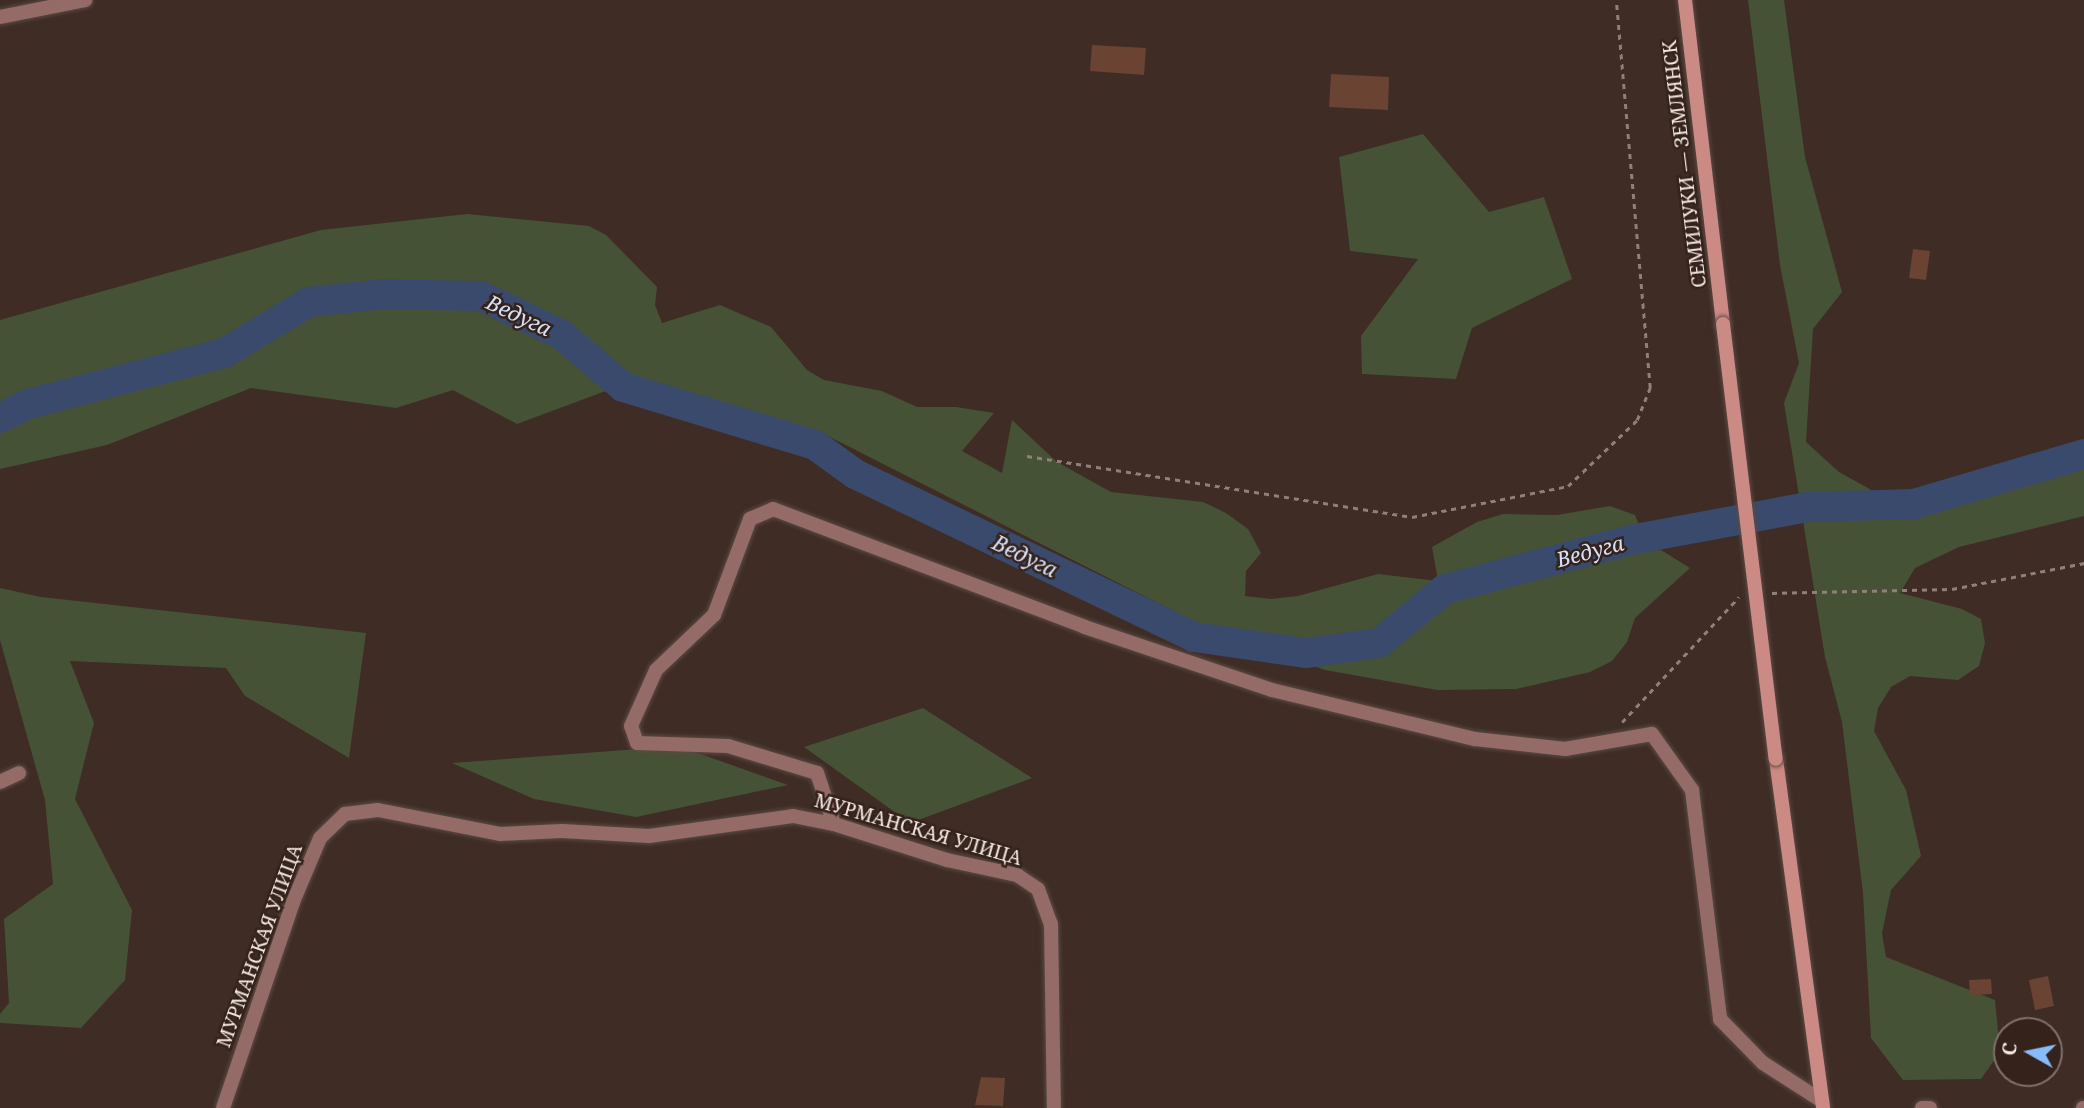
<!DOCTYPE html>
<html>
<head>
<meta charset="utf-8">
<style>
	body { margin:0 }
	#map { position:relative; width:2084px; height:1108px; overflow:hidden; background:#3e2c25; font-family:"Noto Serif",serif }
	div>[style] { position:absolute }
	.green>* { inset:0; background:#465235 }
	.river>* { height:30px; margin:-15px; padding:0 15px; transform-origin:15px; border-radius:15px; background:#3a4a6c }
	.building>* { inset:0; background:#6a4332 }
	.path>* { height:2.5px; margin-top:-1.25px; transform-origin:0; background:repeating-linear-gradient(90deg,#90807a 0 5px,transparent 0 10px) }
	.roads { filter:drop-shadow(0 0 2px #5b4a43) drop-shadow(0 0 2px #5b4a43) }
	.street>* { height:14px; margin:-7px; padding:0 7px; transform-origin:7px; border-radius:7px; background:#946b67 }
	.secondary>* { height:14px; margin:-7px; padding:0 7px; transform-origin:7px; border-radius:7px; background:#cc8a85 }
	.bridges { filter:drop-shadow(0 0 2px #5b4a43) drop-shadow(0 0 2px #5b4a43) }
	.secondary-bridge>* { height:14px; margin:-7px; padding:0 7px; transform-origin:7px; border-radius:7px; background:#cc8a85 }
	span { translate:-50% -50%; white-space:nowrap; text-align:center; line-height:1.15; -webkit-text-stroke:5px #34221b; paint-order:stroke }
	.street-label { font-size:19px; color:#f5e8e3 }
	.water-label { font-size:21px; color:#d5e1fa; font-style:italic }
	.north { position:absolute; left:1993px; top:1017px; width:70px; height:70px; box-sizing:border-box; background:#34221b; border:2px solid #81716b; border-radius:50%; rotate:279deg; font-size:19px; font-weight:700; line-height:28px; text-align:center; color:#f5e8e3 }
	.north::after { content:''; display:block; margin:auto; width:24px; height:32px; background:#87bbfb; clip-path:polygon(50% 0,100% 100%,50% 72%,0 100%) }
</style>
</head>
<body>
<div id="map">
	<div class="green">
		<div style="clip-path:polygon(1748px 0,1784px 0,1805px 157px,1842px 292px,1813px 329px,1806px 442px,1839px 472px,1920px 517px,2084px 463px,2084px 516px,1959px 547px,1915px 568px,1900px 593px,1962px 609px,1981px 619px,1985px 643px,1979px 666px,1958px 680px,1910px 676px,1891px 687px,1878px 708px,1874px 731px,1906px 790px,1921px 856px,1891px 890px,1882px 933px,1886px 957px,1995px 1000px,2000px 1052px,1981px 1079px,1903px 1080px,1871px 1038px,1863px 893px,1842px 722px,1825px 657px,1784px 403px,1799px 363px,1780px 265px)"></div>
		<div style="clip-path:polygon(1423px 134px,1489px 212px,1544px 197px,1572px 279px,1472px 328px,1456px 379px,1362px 374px,1361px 336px,1418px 259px,1350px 251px,1339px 157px)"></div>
		<div style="clip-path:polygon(467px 214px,589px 226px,606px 235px,657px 287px,655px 305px,662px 323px,720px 305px,771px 327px,807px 370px,824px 380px,882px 391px,917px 407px,956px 407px,994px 413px,962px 451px,1002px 473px,1012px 420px,1057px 462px,1111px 492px,1203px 502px,1226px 513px,1248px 529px,1261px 553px,1246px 571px,1245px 596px,1271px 599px,1298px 596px,1378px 574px,1438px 581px,1432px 547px,1477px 522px,1503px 514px,1557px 515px,1610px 506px,1635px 515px,1645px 540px,1690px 568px,1635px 618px,1627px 642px,1612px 661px,1590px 672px,1516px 689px,1437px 690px,1325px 670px,1203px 626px,822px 433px,638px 379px,517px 424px,453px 390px,396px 408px,251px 388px,107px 445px,0 469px,0 320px,321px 230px)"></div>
		<div style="clip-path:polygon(0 588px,41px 597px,366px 633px,349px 758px,245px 696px,226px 668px,70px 661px,94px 723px,75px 799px,132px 910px,125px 980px,81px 1028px,0 1023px,0 1014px,9px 1003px,4px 919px,53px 884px,45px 800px,0 640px)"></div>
		<div style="clip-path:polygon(923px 708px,1032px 778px,910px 823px,804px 747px)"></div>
		<div style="clip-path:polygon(678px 746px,788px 785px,636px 817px,534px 799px,452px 763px)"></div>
	</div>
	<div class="river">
		<div style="left:0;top:418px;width:31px;rotate:-27deg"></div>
		<div style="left:28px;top:404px;width:203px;rotate:-14.6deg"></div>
		<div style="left:224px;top:353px;width:99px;rotate:-31deg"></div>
		<div style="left:309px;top:302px;width:75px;rotate:-6.1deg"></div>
		<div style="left:384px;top:294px;width:97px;rotate:1.2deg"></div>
		<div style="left:481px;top:296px;width:90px;rotate:25.7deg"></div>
		<div style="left:562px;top:335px;width:80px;rotate:40.4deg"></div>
		<div style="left:623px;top:387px;width:201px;rotate:16.8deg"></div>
		<div style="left:815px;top:445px;width:49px;rotate:35.9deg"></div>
		<div style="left:855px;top:474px;width:376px;rotate:25.7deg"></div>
		<div style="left:1194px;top:637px;width:114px;rotate:8.1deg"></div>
		<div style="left:1307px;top:653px;width:73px;rotate:-7.9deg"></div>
		<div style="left:1379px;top:643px;width:85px;rotate:-39.3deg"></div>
		<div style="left:1445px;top:589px;width:191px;rotate:-14.8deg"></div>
		<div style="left:1630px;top:540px;width:181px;rotate:-10.5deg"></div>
		<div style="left:1808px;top:507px;width:106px;rotate:-1.6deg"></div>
		<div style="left:1914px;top:504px;width:177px;rotate:-16.4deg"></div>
	</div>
	<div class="building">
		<div style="clip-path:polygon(1092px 45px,1146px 48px,1144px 75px,1090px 71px)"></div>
		<div style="clip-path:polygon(1331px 74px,1389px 77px,1388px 110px,1329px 107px)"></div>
		<div style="clip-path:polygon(1913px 249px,1930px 251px,1926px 280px,1909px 278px)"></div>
		<div style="clip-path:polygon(2048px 976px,2054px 1006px,2035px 1010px,2029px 980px)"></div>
		<div style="clip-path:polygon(1991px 979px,1992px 994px,1970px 995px,1969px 980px)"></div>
		<div style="clip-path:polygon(981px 1077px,1005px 1078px,1003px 1106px,975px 1105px)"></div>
	</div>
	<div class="path">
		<div style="left:1027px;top:456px;width:390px;rotate:9deg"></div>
		<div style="left:1412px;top:517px;width:159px;rotate:-11.2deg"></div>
		<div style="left:1568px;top:486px;width:95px;rotate:-43.7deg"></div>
		<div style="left:1637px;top:420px;width:35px;rotate:-68deg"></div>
		<div style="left:1650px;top:388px;width:389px;rotate:-95deg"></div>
		<div style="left:1772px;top:593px;width:180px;rotate:-1.3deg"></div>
		<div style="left:1952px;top:589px;width:135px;rotate:-11.1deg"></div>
		<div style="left:1622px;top:722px;width:171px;rotate:-46.9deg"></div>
	</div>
	<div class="roads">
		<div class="street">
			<div style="left:0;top:17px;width:87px;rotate:-11.3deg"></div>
			<div style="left:0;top:782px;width:21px;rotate:-25deg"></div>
			<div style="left:834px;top:824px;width:54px;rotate:-108.4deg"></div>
			<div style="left:817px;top:773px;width:93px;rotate:-163.1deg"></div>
			<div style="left:728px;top:746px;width:91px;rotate:-178.1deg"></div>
			<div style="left:637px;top:743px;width:18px;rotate:-109deg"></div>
			<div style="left:631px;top:726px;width:61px;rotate:-65.9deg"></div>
			<div style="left:656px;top:670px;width:80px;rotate:-43.5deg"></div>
			<div style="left:714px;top:615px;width:103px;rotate:-69.4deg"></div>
			<div style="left:750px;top:519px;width:25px;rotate:-23deg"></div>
			<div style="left:773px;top:509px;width:334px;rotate:20.7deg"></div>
			<div style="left:1085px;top:627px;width:197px;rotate:18.6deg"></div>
			<div style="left:1272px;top:690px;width:209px;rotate:13.6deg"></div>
			<div style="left:1475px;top:739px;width:91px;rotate:6.3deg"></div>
			<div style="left:1565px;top:749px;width:88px;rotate:-9.8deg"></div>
			<div style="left:1652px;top:734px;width:69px;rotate:54.5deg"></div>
			<div style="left:1692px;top:790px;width:231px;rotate:83deg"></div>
			<div style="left:1720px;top:1019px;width:62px;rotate:45.7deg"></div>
			<div style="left:1763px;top:1063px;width:70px;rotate:32.8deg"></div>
			<div style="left:223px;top:1108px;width:218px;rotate:-71.2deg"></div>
			<div style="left:293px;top:902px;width:69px;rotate:-67.1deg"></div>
			<div style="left:320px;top:838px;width:35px;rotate:-44deg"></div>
			<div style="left:345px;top:814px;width:33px;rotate:-7deg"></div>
			<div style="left:378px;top:810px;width:124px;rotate:11.1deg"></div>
			<div style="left:500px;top:834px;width:62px;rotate:-2.8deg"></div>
			<div style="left:562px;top:831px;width:87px;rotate:3.3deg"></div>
			<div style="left:649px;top:836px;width:145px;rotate:-7.9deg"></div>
			<div style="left:793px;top:816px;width:42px;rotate:11deg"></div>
			<div style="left:834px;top:824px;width:119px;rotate:17.7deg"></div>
			<div style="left:947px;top:860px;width:72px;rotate:12.1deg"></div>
			<div style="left:1017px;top:875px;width:25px;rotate:34deg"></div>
			<div style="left:1038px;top:889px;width:37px;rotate:70deg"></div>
			<div style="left:1051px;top:924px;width:184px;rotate:89.1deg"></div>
			<div style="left:1922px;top:1108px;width:8px"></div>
			<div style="left:2083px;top:1108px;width:1px"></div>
		</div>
		<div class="secondary">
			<div style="left:1685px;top:0;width:326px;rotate:83.3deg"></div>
			<div style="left:1776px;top:759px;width:352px;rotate:82.3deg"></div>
		</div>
	</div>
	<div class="bridges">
		<div class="secondary-bridge">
			<div style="left:1723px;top:324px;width:438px;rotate:83.1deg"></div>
		</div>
	</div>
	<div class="street-label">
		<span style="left:1685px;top:164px;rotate:-97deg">СЕМИЛУКИ — ЗЕМЛЯНСК</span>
		<span style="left:918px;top:830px;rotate:16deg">МУРМАНСКАЯ УЛИЦА</span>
		<span style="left:260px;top:946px;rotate:-70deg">МУРМАНСКАЯ УЛИЦА</span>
	</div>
	<div class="water-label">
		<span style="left:519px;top:315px;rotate:25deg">Ведуга</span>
		<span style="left:1590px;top:551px;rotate:-15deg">Ведуга</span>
		<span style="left:1025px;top:556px;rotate:26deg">Ведуга</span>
	</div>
	<div class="north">С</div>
</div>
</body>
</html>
